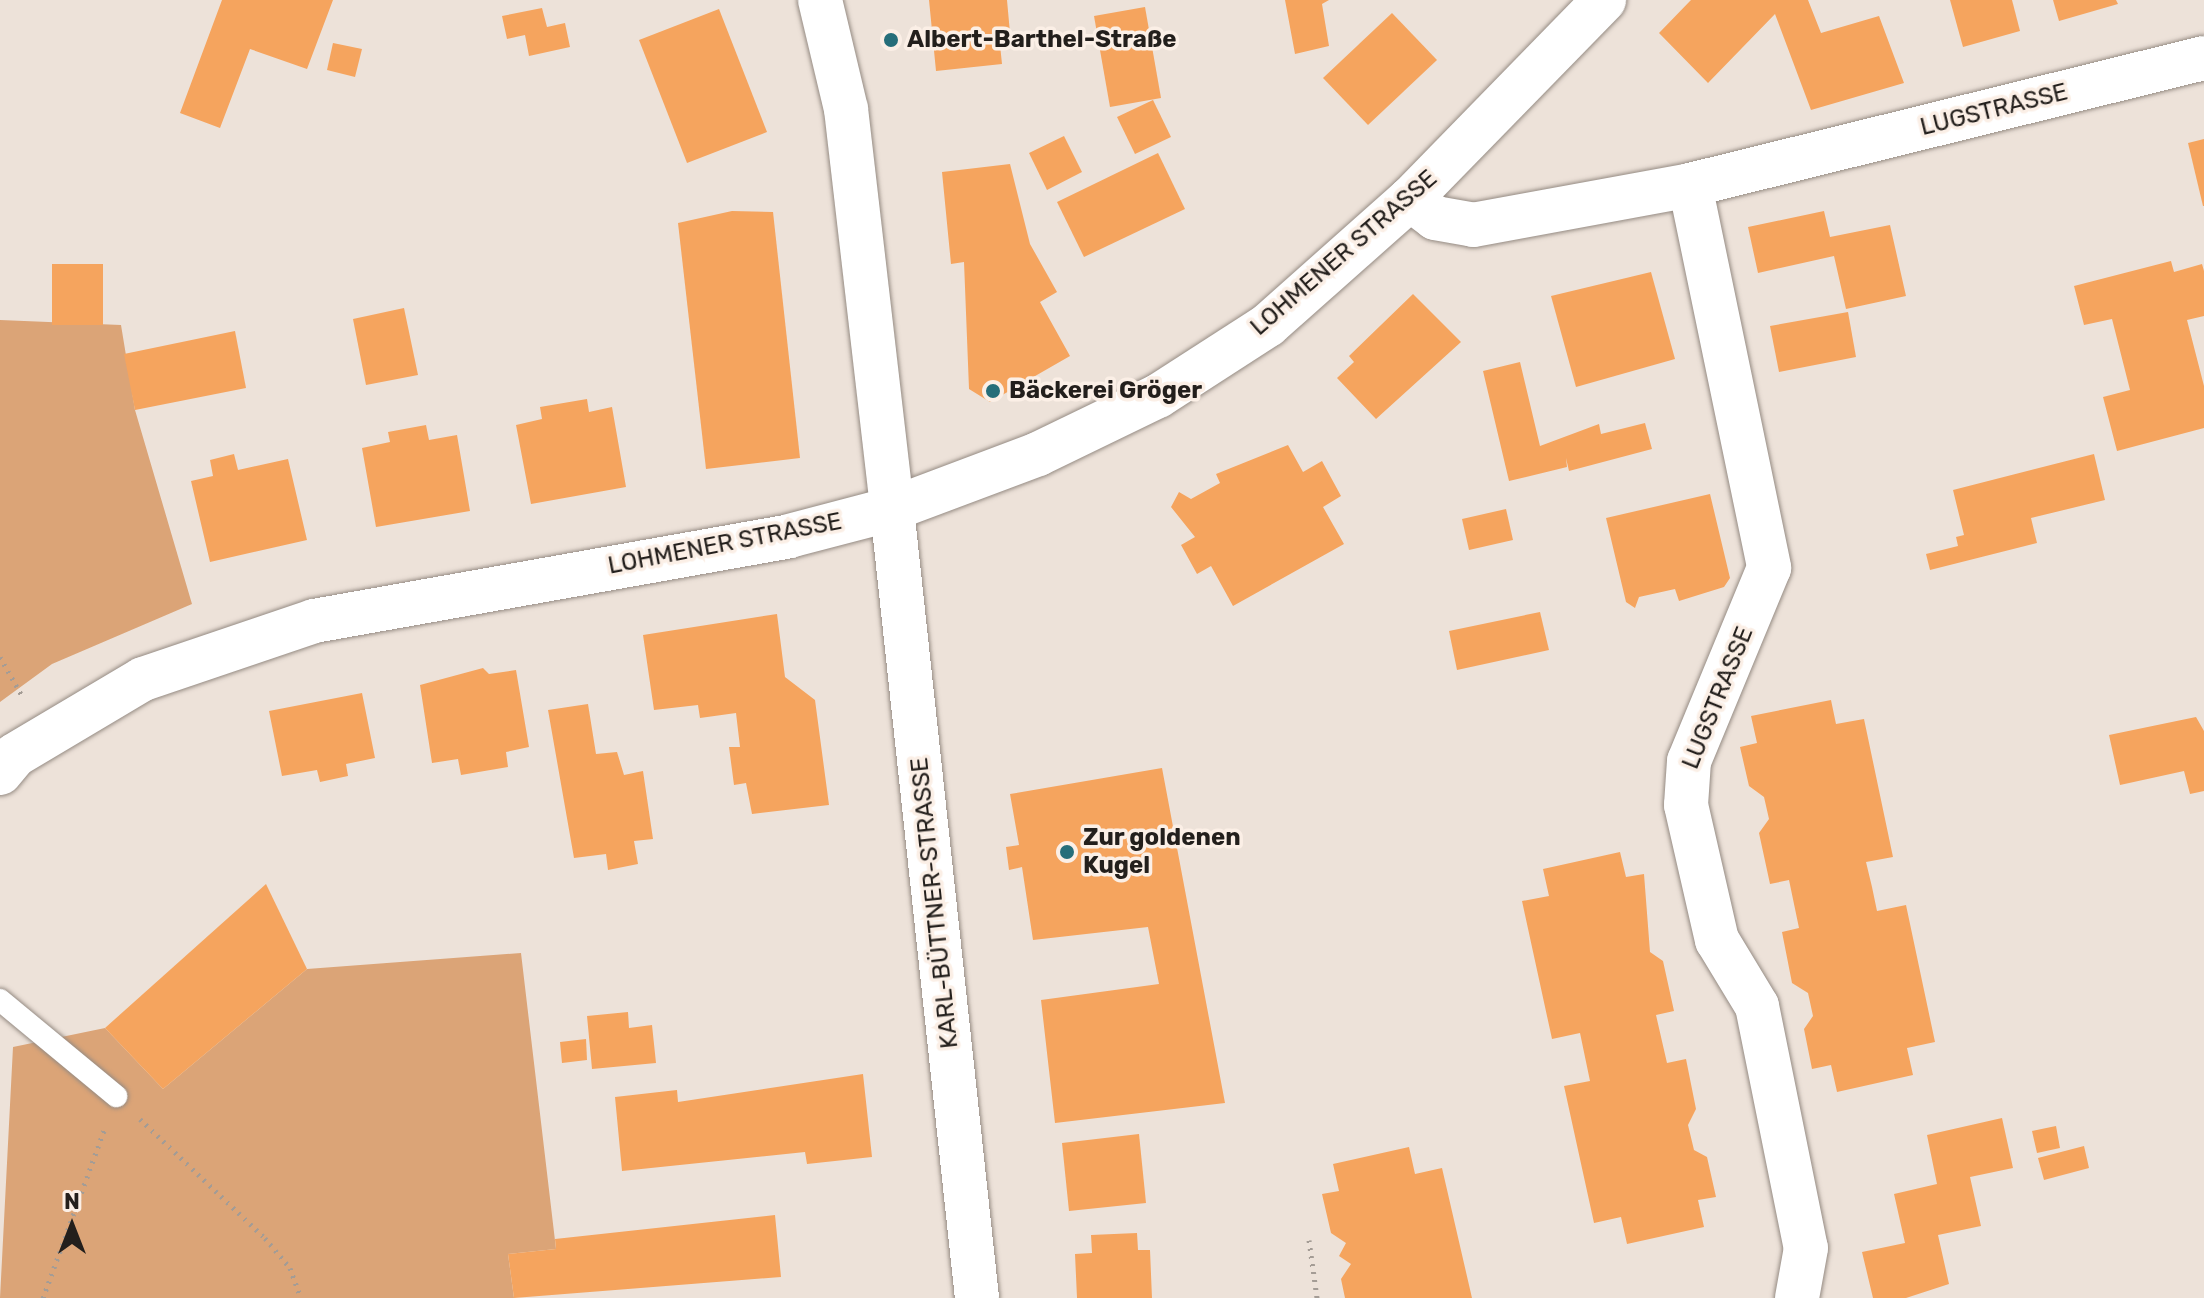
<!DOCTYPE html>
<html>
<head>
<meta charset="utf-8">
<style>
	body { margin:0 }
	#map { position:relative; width:2204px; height:1298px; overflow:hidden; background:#ede2d9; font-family:Rubik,sans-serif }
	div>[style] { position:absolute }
	.green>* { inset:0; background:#dba477 }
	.building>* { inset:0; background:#f5a45e }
	.path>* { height:5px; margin-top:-2.5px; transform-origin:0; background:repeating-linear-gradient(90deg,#a49c95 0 2px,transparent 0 8px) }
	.roads { filter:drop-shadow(0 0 2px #958b83) drop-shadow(0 0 2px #958b83) }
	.lane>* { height:22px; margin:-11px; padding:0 11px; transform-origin:11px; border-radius:11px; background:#fff }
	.street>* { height:44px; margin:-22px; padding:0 22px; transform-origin:22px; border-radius:22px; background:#fff }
	.secondary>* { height:44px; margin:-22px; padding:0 22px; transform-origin:22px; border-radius:22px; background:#fff }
	.dots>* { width:22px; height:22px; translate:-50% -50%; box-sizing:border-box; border:4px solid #fbefe6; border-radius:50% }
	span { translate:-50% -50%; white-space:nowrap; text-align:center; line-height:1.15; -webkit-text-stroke:7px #fbefe6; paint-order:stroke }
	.poi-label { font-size:24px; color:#231f1c; font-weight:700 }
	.left { translate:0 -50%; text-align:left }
	.street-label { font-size:24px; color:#231f1c }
	.north { position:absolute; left:32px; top:1186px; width:80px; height:80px; -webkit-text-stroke:6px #fbefe6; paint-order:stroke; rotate:0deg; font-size:22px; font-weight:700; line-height:32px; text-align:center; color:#231f1c }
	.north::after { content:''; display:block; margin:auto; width:28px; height:36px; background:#231f1c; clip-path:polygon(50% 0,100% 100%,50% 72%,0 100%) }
</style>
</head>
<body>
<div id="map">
	<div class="green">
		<div style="clip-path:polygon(0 320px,121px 325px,135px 410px,192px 604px,52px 664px,0 702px)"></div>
		<div style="clip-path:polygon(521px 953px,556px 1249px,508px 1254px,514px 1298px,0 1298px,13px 1047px,105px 1028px,163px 1089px,307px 969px)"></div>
	</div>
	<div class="building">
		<div style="clip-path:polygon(222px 0,333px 0,307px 69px,250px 49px,220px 128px,180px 113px)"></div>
		<div style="clip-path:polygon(929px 0,1007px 0,1010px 33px,999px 35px,1002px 64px,936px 71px)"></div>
		<div style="clip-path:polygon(1285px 0,1329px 0,1322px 4px,1329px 46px,1295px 54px)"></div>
		<div style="clip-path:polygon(1691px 0,1808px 0,1821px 33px,1879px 16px,1904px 83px,1811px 110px,1775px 14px,1708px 83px,1659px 33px)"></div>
		<div style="clip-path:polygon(1950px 0,2012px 0,2020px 31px,1963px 47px)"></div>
		<div style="clip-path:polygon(2053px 0,2116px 0,2118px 4px,2059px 21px)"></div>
		<div style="clip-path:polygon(1145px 7px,1161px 98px,1110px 107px,1094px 16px)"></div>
		<div style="clip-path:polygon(542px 8px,547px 27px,565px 23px,570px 47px,529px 56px,525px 35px,507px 39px,502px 16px)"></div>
		<div style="clip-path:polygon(719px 9px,767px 132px,687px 163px,639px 40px)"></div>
		<div style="clip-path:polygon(1392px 13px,1437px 60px,1368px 125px,1323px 78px)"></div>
		<div style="clip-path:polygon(333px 43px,362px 49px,355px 77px,327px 70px)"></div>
		<div style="clip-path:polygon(1153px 100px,1171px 137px,1135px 154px,1117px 117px)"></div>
		<div style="clip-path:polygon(1064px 136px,1082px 172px,1047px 190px,1029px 153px)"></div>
		<div style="clip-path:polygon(2204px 139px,2204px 206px,2203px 206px,2188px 143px)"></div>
		<div style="clip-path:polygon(1158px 153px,1185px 209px,1084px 257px,1057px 202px)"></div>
		<div style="clip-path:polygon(1010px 164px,1030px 244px,1057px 292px,1040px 302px,1070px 356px,990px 402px,969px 389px,964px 262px,951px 264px,942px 172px)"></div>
		<div style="clip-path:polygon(732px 211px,773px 212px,800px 458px,706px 469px,678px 223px)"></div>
		<div style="clip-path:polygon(1824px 211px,1830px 237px,1890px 225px,1906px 296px,1846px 309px,1834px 256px,1758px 273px,1748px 227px)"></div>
		<div style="clip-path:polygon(2171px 261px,2174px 272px,2202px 264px,2204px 271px,2204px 316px,2187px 320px,2204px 386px,2204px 428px,2117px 451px,2103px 397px,2130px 390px,2112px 319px,2084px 325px,2074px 286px)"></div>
		<div style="clip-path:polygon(52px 264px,103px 264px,103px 325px,52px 325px)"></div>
		<div style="clip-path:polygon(1651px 272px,1675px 359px,1576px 387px,1551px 296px)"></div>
		<div style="clip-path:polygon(1413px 294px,1461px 342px,1376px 419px,1337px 378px,1354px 362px,1349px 356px)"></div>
		<div style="clip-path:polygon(404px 308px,418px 375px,366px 385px,353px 319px)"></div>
		<div style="clip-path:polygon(1848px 312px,1856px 357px,1779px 372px,1770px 326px)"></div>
		<div style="clip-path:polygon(235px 331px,246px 388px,135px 410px,124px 354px)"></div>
		<div style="clip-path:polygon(1520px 362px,1540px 446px,1599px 424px,1601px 434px,1645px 423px,1652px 449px,1569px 471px,1566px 458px,1567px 467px,1509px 481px,1483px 371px)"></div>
		<div style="clip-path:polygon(587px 399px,589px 412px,612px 407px,626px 487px,531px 504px,516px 425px,542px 419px,540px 407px)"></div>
		<div style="clip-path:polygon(426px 425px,429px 440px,457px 435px,470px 511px,376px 527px,362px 448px,390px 442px,388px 432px)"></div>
		<div style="clip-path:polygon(1288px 445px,1303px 472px,1322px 461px,1341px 496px,1323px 507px,1344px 544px,1233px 606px,1211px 566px,1197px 574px,1181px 545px,1195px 537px,1171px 507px,1179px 492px,1191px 499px,1220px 483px,1216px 474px)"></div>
		<div style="clip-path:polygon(234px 454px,238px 470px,288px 459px,307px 540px,210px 562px,191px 481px,213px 476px,210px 460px)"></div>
		<div style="clip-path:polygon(2094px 454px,2105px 500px,2031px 518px,2037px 543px,1930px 570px,1926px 554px,1958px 546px,1956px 537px,1964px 535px,1953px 490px)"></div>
		<div style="clip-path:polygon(1710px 494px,1730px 578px,1724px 587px,1679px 601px,1675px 589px,1639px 597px,1635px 608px,1626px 602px,1606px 518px)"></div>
		<div style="clip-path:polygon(1506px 509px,1513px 540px,1469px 550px,1462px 519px)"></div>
		<div style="clip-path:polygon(1540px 612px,1549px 650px,1457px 670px,1449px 631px)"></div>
		<div style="clip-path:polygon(777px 614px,785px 677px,815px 700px,829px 805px,752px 814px,746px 783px,734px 785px,729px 747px,740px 747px,736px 713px,700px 718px,698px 705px,654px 710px,643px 635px)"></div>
		<div style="clip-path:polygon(483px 668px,489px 674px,516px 670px,529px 747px,506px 752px,508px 767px,461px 775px,458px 759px,432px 763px,420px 685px)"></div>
		<div style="clip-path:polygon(362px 693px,375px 758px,346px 764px,348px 776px,320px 782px,317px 770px,282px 776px,269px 711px)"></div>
		<div style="clip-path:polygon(1831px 700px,1836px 724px,1864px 719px,1893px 857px,1866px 862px,1872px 887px,1877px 911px,1906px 905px,1935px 1042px,1907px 1048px,1913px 1075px,1837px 1092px,1831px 1065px,1812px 1069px,1804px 1029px,1813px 1016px,1808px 993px,1792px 983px,1782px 932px,1799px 928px,1789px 880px,1770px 884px,1759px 833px,1769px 819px,1764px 797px,1749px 786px,1740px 747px,1757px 743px,1751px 716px)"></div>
		<div style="clip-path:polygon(588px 704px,596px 754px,617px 752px,624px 775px,643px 771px,653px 839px,634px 841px,638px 864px,608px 870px,606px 854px,574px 858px,548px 710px)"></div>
		<div style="clip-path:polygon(2196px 717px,2204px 731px,2204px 791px,2190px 794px,2184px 771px,2120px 785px,2109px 735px)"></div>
		<div style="clip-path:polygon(1162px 768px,1225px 1103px,1055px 1123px,1041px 1000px,1159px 984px,1148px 927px,1033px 940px,1022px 867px,1009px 870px,1006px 847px,1019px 845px,1010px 794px)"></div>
		<div style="clip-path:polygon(1620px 852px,1626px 877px,1644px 874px,1650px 952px,1663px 961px,1674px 1011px,1656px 1015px,1667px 1063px,1686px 1059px,1696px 1109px,1688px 1125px,1694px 1150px,1707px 1157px,1716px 1197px,1698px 1200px,1704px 1227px,1627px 1244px,1621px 1217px,1594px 1223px,1564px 1086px,1590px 1081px,1580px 1033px,1552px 1039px,1522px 901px,1549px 896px,1543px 869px)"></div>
		<div style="clip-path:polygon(266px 884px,307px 969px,163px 1089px,105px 1028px)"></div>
		<div style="clip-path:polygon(628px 1012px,629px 1028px,652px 1025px,656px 1063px,592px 1069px,587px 1016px)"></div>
		<div style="clip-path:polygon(586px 1039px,587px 1060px,562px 1063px,560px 1042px)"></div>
		<div style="clip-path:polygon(863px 1074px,872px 1157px,807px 1164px,805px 1152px,622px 1171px,615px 1097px,677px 1090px,678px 1102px)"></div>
		<div style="clip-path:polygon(2002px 1118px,2013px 1168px,1970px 1177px,1981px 1226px,1938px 1235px,1949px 1284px,1906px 1298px,1873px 1298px,1862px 1252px,1905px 1243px,1894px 1194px,1937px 1184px,1927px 1135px)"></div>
		<div style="clip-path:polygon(2056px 1126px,2060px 1148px,2037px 1153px,2032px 1131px)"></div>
		<div style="clip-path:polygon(1139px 1134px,1146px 1203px,1069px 1211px,1062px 1143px)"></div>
		<div style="clip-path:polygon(2084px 1146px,2089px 1168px,2044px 1180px,2038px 1158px)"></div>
		<div style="clip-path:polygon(1409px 1147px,1415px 1174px,1442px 1168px,1472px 1298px,1345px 1298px,1341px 1279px,1351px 1264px,1339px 1256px,1346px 1243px,1331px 1233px,1322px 1194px,1339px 1191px,1333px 1164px)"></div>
		<div style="clip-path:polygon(775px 1215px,781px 1277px,514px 1298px,508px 1254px,556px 1249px,555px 1239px)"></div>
		<div style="clip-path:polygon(1137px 1233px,1138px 1250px,1150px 1250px,1152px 1298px,1077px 1298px,1075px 1254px,1092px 1253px,1091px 1235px)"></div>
	</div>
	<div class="path">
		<div style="left:0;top:657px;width:43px;rotate:60.4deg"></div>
		<div style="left:140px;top:1119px;width:173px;rotate:43.6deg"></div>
		<div style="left:265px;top:1238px;width:39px;rotate:50deg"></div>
		<div style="left:290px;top:1268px;width:32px;rotate:70deg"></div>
		<div style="left:1309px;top:1240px;width:59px;rotate:82.1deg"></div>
		<div style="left:43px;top:1298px;width:179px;rotate:-70deg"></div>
	</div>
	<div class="roads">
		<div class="lane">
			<div style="left:0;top:1000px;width:151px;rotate:39.6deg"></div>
		</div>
		<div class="street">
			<div style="left:1690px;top:185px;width:391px;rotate:78.3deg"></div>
			<div style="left:1769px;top:568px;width:209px;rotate:112.5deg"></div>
			<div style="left:1689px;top:761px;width:44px;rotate:93.9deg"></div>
			<div style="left:1686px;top:805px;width:139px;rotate:77.1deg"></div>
			<div style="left:1717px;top:940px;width:77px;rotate:58.8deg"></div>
			<div style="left:1757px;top:1006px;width:247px;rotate:78.6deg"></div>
			<div style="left:1806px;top:1248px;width:51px;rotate:100.2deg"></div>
			<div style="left:1410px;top:199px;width:31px;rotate:37deg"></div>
			<div style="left:1435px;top:218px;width:39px;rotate:10deg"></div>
			<div style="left:1473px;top:225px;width:221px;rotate:-10.4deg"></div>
			<div style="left:1690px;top:185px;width:529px;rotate:-13.88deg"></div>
			<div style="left:892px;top:509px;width:794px;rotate:83.85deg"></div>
		</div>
		<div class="secondary">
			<div style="left:820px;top:0;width:112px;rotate:76.6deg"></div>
			<div style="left:846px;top:109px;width:403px;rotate:83.4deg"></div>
			<div style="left:0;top:773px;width:23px;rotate:-50deg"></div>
			<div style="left:15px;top:755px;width:149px;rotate:-30.7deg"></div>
			<div style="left:143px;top:679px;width:181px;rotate:-18.7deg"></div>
			<div style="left:314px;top:621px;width:483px;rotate:-10.1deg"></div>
			<div style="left:789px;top:536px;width:106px;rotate:-14.7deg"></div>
			<div style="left:892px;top:509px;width:156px;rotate:-20.6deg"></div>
			<div style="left:1038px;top:454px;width:133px;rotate:-25.8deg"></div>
			<div style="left:1158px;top:396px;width:131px;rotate:-32.8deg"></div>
			<div style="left:1268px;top:325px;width:190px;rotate:-41.6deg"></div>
			<div style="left:1410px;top:199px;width:278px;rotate:-45.7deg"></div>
		</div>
	</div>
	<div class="dots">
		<div style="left:891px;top:40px;background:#266e7a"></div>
		<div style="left:993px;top:391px;background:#266e7a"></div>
		<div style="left:1067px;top:852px;background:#266e7a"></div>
	</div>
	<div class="poi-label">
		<span class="left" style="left:907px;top:40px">Albert-Barthel-Straße</span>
		<span class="left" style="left:1009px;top:391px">Bäckerei Gröger</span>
		<span class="left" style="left:1083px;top:852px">Zur goldenen<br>Kugel</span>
	</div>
	<div class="street-label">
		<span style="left:1994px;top:110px;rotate:-14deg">LUGSTRASSE</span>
		<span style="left:1344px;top:253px;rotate:-41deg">LOHMENER STRASSE</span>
		<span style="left:725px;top:544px;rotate:-11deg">LOHMENER STRASSE</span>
		<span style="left:1718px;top:698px;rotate:-68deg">LUGSTRASSE</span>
		<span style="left:935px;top:903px;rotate:-96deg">KARL-BÜTTNER-STRASSE</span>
	</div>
	<div class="north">N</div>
</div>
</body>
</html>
